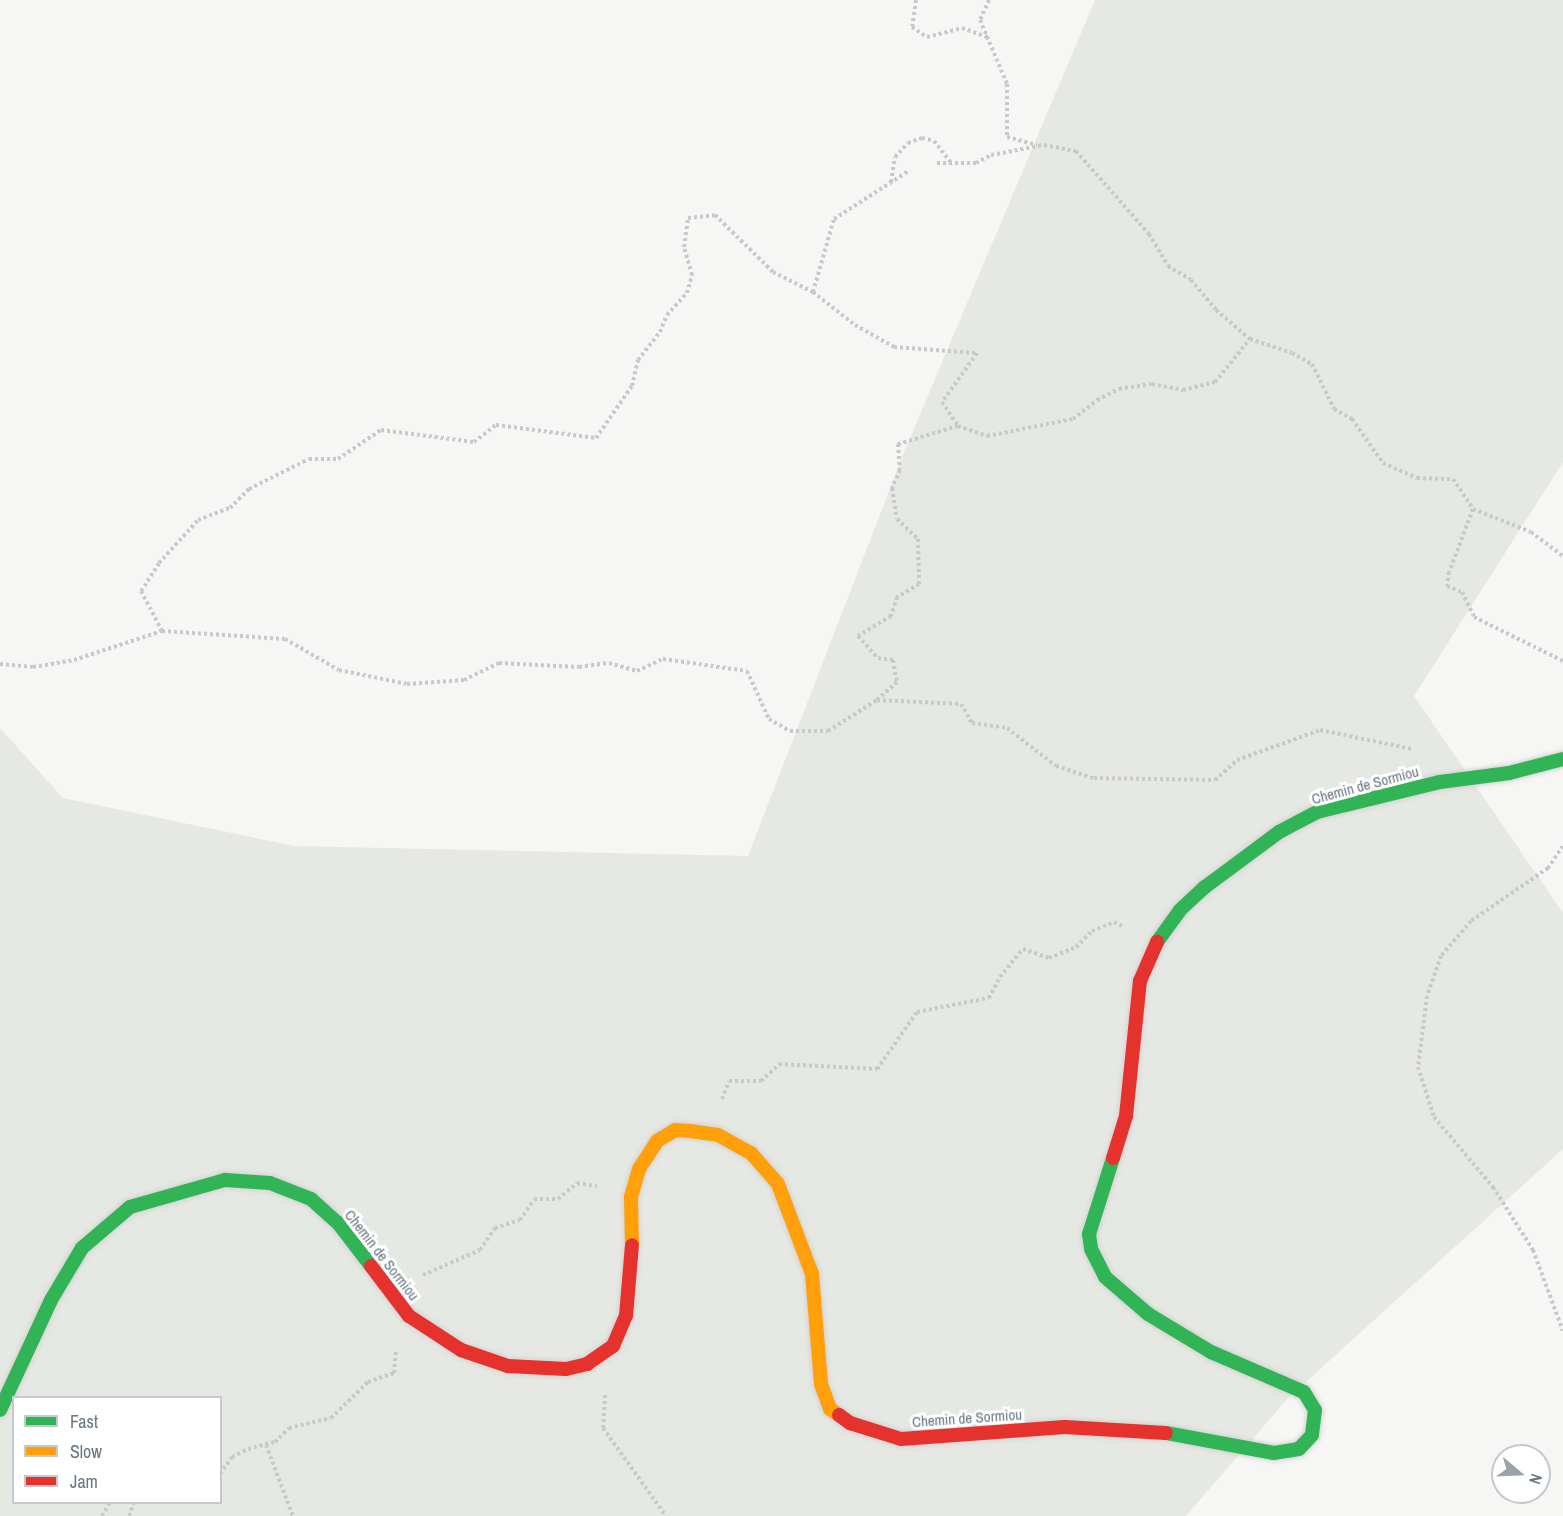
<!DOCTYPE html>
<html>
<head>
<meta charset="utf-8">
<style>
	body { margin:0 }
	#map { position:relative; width:1563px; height:1516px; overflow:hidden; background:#f6f6f5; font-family:"Archivo Narrow",sans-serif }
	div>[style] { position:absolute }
	.green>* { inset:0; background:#e6e8e3 }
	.path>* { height:4px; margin-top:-2px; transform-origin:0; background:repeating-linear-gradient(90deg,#c8c9ca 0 3px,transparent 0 6px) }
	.roads { filter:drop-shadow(0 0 2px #d3d3d3) drop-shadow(0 0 2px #d3d3d3) }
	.fast>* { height:14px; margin:-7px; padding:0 7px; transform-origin:7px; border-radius:7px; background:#30b455 }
	.slow>* { height:14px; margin:-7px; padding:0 7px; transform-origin:7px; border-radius:7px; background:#ff9f0a }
	.jam>* { height:14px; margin:-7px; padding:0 7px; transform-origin:7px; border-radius:7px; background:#e5322d }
	span { translate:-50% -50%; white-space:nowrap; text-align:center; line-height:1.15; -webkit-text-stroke:6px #fff; paint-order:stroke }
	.street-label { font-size:15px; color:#687782 }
	.legend { position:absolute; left:12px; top:1396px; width:210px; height:108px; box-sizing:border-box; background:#fff; border:2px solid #c3c9cd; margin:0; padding:8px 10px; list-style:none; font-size:18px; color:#687782 }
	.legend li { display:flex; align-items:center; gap:12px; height:30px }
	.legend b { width:30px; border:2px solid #c3c9cd }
	.north { position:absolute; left:1491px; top:1444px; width:60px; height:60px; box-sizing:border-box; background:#fff; border:2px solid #c3c9cd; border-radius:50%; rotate:109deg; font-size:16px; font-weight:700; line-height:24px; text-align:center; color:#687782 }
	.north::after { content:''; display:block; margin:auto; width:21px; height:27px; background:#9aa3aa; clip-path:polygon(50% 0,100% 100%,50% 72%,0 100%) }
</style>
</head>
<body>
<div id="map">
	<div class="green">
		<div style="clip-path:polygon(evenodd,1095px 0,1563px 0,1563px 462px,1414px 696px,1563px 913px,1563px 1149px,1287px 1399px,1186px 1516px,0 1516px,0 728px,63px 798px,294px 846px,748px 856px,905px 450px,1095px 0,14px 1398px,220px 1398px,220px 1502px,14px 1502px,14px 1398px)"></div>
	</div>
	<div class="path">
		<div style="left:916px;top:0;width:27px;rotate:98deg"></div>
		<div style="left:912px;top:27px;width:18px;rotate:34deg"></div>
		<div style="left:927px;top:37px;width:36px;rotate:-14deg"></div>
		<div style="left:962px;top:28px;width:27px;rotate:20deg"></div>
		<div style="left:989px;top:0;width:22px;rotate:114deg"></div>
		<div style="left:980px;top:20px;width:69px;rotate:67.1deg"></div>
		<div style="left:1007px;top:84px;width:53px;rotate:90deg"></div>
		<div style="left:1007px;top:137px;width:31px;rotate:15deg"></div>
		<div style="left:937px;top:163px;width:39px"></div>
		<div style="left:976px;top:163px;width:17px;rotate:-28deg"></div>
		<div style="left:991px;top:155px;width:54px;rotate:-10.7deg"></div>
		<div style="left:1044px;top:145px;width:33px;rotate:11deg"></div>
		<div style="left:1076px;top:151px;width:111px;rotate:48.7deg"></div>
		<div style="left:1149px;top:234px;width:37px;rotate:59deg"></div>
		<div style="left:1168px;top:266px;width:27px;rotate:31deg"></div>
		<div style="left:1191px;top:280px;width:39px;rotate:50deg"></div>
		<div style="left:1216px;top:310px;width:45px;rotate:40.5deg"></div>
		<div style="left:1250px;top:339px;width:44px;rotate:18.4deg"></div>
		<div style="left:1292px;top:353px;width:23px;rotate:29deg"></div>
		<div style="left:1312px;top:364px;width:50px;rotate:63.9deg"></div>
		<div style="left:1334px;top:409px;width:21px;rotate:29deg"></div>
		<div style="left:1352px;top:419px;width:54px;rotate:54.8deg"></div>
		<div style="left:1383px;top:463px;width:37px;rotate:24deg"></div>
		<div style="left:1417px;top:478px;width:36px;rotate:2deg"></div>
		<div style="left:1453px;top:479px;width:36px;rotate:56deg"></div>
		<div style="left:1473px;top:509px;width:62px;rotate:21.6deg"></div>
		<div style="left:1531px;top:532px;width:40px;rotate:37deg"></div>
		<div style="left:891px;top:182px;width:25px;rotate:-81deg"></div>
		<div style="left:895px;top:157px;width:19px;rotate:-47deg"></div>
		<div style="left:908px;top:143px;width:15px;rotate:-20deg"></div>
		<div style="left:922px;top:138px;width:12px;rotate:14deg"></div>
		<div style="left:934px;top:141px;width:29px;rotate:52deg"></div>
		<div style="left:813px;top:292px;width:76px;rotate:-74deg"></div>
		<div style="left:834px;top:219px;width:90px;rotate:-32.8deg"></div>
		<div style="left:958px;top:426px;width:31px;rotate:19deg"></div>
		<div style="left:987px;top:436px;width:88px;rotate:-11.2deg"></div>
		<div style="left:1073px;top:419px;width:31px;rotate:-38deg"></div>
		<div style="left:1097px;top:400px;width:25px;rotate:-27deg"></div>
		<div style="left:1119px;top:389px;width:33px;rotate:-9deg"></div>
		<div style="left:1152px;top:384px;width:32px;rotate:11deg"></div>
		<div style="left:1183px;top:390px;width:33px;rotate:-14deg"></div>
		<div style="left:1215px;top:382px;width:55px;rotate:-50.9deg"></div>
		<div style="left:1473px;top:509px;width:67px;rotate:110.9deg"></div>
		<div style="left:1449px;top:572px;width:14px;rotate:98deg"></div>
		<div style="left:1447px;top:586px;width:16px;rotate:22deg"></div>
		<div style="left:1462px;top:592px;width:28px;rotate:64deg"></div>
		<div style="left:1474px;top:617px;width:99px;rotate:26.3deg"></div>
		<div style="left:162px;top:631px;width:45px;rotate:-117.7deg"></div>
		<div style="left:141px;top:591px;width:33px;rotate:-57deg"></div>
		<div style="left:159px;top:563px;width:58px;rotate:-47.8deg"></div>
		<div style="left:198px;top:520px;width:34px;rotate:-21deg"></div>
		<div style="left:230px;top:508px;width:27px;rotate:-45deg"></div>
		<div style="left:249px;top:489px;width:67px;rotate:-26.6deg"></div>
		<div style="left:309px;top:459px;width:29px"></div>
		<div style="left:338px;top:459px;width:52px;rotate:-34deg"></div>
		<div style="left:381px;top:430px;width:94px;rotate:7.4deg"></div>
		<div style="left:474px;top:442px;width:28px;rotate:-38deg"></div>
		<div style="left:496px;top:425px;width:101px;rotate:7.4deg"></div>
		<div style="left:596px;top:438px;width:63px;rotate:-55.3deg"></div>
		<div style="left:632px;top:386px;width:27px;rotate:-77deg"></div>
		<div style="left:638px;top:360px;width:36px;rotate:-52deg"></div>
		<div style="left:660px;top:332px;width:18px;rotate:-68deg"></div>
		<div style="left:667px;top:315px;width:30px;rotate:-48deg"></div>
		<div style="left:687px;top:293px;width:19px;rotate:-74deg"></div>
		<div style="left:692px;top:275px;width:29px;rotate:-106deg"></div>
		<div style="left:684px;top:247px;width:29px;rotate:-82deg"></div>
		<div style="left:688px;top:218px;width:27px;rotate:-6deg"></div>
		<div style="left:715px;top:215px;width:81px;rotate:44.5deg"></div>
		<div style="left:773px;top:272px;width:45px;rotate:26.6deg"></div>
		<div style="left:813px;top:292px;width:53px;rotate:38.2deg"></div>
		<div style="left:855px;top:325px;width:45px;rotate:29.4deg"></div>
		<div style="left:894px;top:347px;width:83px;rotate:4.1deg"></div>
		<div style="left:977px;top:353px;width:60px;rotate:125.5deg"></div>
		<div style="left:942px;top:402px;width:29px;rotate:56deg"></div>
		<div style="left:958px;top:426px;width:63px;rotate:163.3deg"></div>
		<div style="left:898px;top:444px;width:26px;rotate:86deg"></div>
		<div style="left:900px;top:470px;width:20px;rotate:114deg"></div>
		<div style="left:892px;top:488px;width:31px;rotate:81deg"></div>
		<div style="left:897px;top:519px;width:29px;rotate:44deg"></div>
		<div style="left:918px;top:539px;width:45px;rotate:88.7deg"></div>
		<div style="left:919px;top:584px;width:26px;rotate:149deg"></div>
		<div style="left:897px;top:597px;width:20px;rotate:108deg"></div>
		<div style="left:891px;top:616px;width:39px;rotate:149deg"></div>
		<div style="left:858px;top:636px;width:30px;rotate:48deg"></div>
		<div style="left:878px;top:658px;width:15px;rotate:8deg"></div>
		<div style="left:893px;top:660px;width:22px;rotate:80deg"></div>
		<div style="left:897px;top:682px;width:27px;rotate:138deg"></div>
		<div style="left:0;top:664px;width:33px;rotate:5deg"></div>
		<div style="left:33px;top:667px;width:42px;rotate:-9.7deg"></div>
		<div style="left:74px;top:660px;width:93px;rotate:-18.2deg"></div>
		<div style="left:162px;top:631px;width:123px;rotate:3.7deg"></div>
		<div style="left:285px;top:639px;width:62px;rotate:29.9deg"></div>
		<div style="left:339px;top:670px;width:69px;rotate:11.6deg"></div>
		<div style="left:407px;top:684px;width:57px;rotate:-4deg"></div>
		<div style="left:464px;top:680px;width:39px;rotate:-26deg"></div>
		<div style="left:499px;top:663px;width:80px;rotate:2.9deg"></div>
		<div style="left:579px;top:667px;width:30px;rotate:-8deg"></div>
		<div style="left:609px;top:663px;width:29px;rotate:16deg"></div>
		<div style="left:637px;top:671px;width:29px;rotate:-25deg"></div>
		<div style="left:663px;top:659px;width:85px;rotate:8.1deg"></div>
		<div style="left:747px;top:671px;width:53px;rotate:65.4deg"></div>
		<div style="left:769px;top:719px;width:24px;rotate:30deg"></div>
		<div style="left:790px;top:731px;width:38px"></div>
		<div style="left:828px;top:731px;width:58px;rotate:-32.3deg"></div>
		<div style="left:877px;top:700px;width:84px;rotate:2.7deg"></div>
		<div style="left:961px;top:704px;width:22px;rotate:60deg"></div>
		<div style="left:972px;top:723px;width:35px;rotate:8deg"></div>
		<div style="left:1007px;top:728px;width:62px;rotate:37.8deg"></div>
		<div style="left:1056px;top:766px;width:40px;rotate:18deg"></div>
		<div style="left:1094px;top:778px;width:121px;rotate:0.9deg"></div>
		<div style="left:1215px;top:780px;width:30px;rotate:-42deg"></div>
		<div style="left:1237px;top:760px;width:88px;rotate:-19.9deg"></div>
		<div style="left:1320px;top:730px;width:94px;rotate:11.7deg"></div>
		<div style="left:1563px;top:846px;width:27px;rotate:124deg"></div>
		<div style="left:1548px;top:868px;width:93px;rotate:145.5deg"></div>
		<div style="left:1471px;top:921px;width:46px;rotate:130.6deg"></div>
		<div style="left:1441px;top:956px;width:42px;rotate:109.3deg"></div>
		<div style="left:1427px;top:996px;width:72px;rotate:97.2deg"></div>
		<div style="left:1418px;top:1067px;width:52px;rotate:72.3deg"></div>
		<div style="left:1434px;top:1117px;width:92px;rotate:49.9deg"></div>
		<div style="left:1493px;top:1187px;width:75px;rotate:57.6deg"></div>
		<div style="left:1533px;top:1250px;width:86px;rotate:69.7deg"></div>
		<div style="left:722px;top:1099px;width:19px;rotate:-69deg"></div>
		<div style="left:729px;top:1081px;width:32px"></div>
		<div style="left:761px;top:1081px;width:25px;rotate:-43deg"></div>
		<div style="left:779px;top:1064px;width:98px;rotate:2.9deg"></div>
		<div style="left:877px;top:1069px;width:70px;rotate:-54.9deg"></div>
		<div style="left:917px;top:1012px;width:73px;rotate:-11deg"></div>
		<div style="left:989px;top:998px;width:24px;rotate:-62deg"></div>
		<div style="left:1000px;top:977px;width:36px;rotate:-51deg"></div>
		<div style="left:1023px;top:949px;width:28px;rotate:19deg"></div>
		<div style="left:1049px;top:958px;width:29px;rotate:-22deg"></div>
		<div style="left:1076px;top:947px;width:23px;rotate:-45deg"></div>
		<div style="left:1092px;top:931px;width:24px;rotate:-22deg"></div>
		<div style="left:1114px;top:922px;width:9px;rotate:27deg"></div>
		<div style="left:423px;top:1275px;width:62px;rotate:-23.7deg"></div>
		<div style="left:480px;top:1250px;width:27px;rotate:-56deg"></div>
		<div style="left:495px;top:1228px;width:26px;rotate:-18deg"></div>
		<div style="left:520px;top:1220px;width:25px;rotate:-56deg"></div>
		<div style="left:534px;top:1199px;width:24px"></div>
		<div style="left:558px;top:1199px;width:25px;rotate:-40deg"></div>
		<div style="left:577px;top:1183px;width:20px;rotate:9deg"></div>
		<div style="left:605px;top:1395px;width:33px;rotate:93deg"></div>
		<div style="left:603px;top:1428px;width:108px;rotate:54.4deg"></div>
		<div style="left:266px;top:1445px;width:76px;rotate:69.2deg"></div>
		<div style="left:220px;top:1474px;width:21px;rotate:-55deg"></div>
		<div style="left:232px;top:1457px;width:18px;rotate:-27deg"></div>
		<div style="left:248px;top:1449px;width:28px;rotate:-15deg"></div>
		<div style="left:275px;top:1442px;width:20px;rotate:-45deg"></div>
		<div style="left:289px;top:1428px;width:43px;rotate:-13.4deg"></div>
		<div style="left:331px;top:1418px;width:52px;rotate:-44.2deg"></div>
		<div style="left:368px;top:1382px;width:28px;rotate:-19deg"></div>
		<div style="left:394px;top:1373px;width:22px;rotate:-85deg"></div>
		<div style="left:102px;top:1516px;width:16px;rotate:-60deg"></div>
		<div style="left:129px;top:1516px;width:15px;rotate:-70deg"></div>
	</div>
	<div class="roads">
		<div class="fast">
			<div style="left:1157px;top:942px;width:39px;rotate:-54deg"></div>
			<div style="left:1180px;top:910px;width:34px;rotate:-43deg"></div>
			<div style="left:1205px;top:887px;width:92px;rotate:-36.6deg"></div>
			<div style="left:1279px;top:832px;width:43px;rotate:-27.8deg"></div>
			<div style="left:1317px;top:812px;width:127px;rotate:-13.7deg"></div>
			<div style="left:1440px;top:782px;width:70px;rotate:-7.4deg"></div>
			<div style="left:1509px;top:773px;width:56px;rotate:-14.5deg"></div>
			<div style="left:1113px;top:1158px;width:80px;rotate:107.5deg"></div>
			<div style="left:1089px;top:1234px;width:15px;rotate:82deg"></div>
			<div style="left:1091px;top:1249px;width:31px;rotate:63deg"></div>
			<div style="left:1105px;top:1277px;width:57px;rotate:40.7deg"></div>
			<div style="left:1148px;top:1314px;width:74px;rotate:31.1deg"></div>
			<div style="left:1211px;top:1352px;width:101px;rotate:23.3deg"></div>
			<div style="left:1304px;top:1392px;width:21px;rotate:59deg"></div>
			<div style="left:1315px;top:1410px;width:25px;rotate:97deg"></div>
			<div style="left:1312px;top:1435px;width:19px;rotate:133deg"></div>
			<div style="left:1299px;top:1449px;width:25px;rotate:171deg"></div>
			<div style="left:1274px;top:1453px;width:110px;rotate:-169.5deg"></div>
			<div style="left:0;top:1410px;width:121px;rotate:-65.1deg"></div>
			<div style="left:51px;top:1300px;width:61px;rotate:-59.2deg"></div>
			<div style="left:82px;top:1248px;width:63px;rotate:-40.5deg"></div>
			<div style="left:130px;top:1207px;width:99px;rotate:-15.9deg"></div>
			<div style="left:225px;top:1180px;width:45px;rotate:3.8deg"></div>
			<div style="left:270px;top:1183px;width:44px;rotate:21.3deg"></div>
			<div style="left:311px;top:1199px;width:36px;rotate:42deg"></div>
			<div style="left:338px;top:1223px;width:54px;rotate:52.5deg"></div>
		</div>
		<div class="slow">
			<div style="left:632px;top:1245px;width:48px;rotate:-91.2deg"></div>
			<div style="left:631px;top:1197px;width:29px;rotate:-74deg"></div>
			<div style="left:639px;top:1169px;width:33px;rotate:-57deg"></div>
			<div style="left:657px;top:1141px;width:21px;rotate:-31deg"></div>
			<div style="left:675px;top:1130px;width:15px;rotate:4deg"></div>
			<div style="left:690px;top:1131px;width:28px;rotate:8deg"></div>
			<div style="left:718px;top:1135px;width:38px;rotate:29deg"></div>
			<div style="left:751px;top:1153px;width:41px;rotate:48.9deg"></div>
			<div style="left:778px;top:1184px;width:96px;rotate:69.3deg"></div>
			<div style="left:812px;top:1274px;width:110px;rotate:85.3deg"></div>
			<div style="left:821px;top:1384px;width:27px;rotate:70deg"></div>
			<div style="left:830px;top:1409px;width:11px;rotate:34deg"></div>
		</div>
		<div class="jam">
			<div style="left:1113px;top:1158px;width:44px;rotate:-72.8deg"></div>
			<div style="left:1126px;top:1116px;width:136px;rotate:-84.1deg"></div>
			<div style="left:1140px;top:981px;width:43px;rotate:-66.4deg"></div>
			<div style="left:371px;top:1266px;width:63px;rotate:52.8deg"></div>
			<div style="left:409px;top:1316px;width:62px;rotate:33.2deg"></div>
			<div style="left:461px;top:1350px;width:50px;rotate:18.8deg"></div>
			<div style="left:508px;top:1366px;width:58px;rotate:3deg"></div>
			<div style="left:566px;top:1369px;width:22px;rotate:-13deg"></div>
			<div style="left:587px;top:1364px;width:32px;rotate:-35deg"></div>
			<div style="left:613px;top:1346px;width:33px;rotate:-67deg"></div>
			<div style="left:626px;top:1316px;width:71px;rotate:-85.2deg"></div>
			<div style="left:839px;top:1415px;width:14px;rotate:36deg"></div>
			<div style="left:850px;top:1423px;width:53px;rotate:17.4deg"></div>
			<div style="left:901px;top:1439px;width:164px;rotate:-4.2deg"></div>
			<div style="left:1065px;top:1427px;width:101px;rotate:3.4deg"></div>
		</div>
	</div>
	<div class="street-label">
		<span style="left:1365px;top:785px;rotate:-15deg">Chemin de Sormiou</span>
		<span style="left:382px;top:1255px;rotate:52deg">Chemin de Sormiou</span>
		<span style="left:967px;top:1418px;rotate:-4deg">Chemin de Sormiou</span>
	</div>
	<ul class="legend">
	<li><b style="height:8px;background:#30b455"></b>Fast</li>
	<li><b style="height:8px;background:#ff9f0a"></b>Slow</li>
	<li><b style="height:8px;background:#e5322d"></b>Jam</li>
	</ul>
	<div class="north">N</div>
</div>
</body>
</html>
